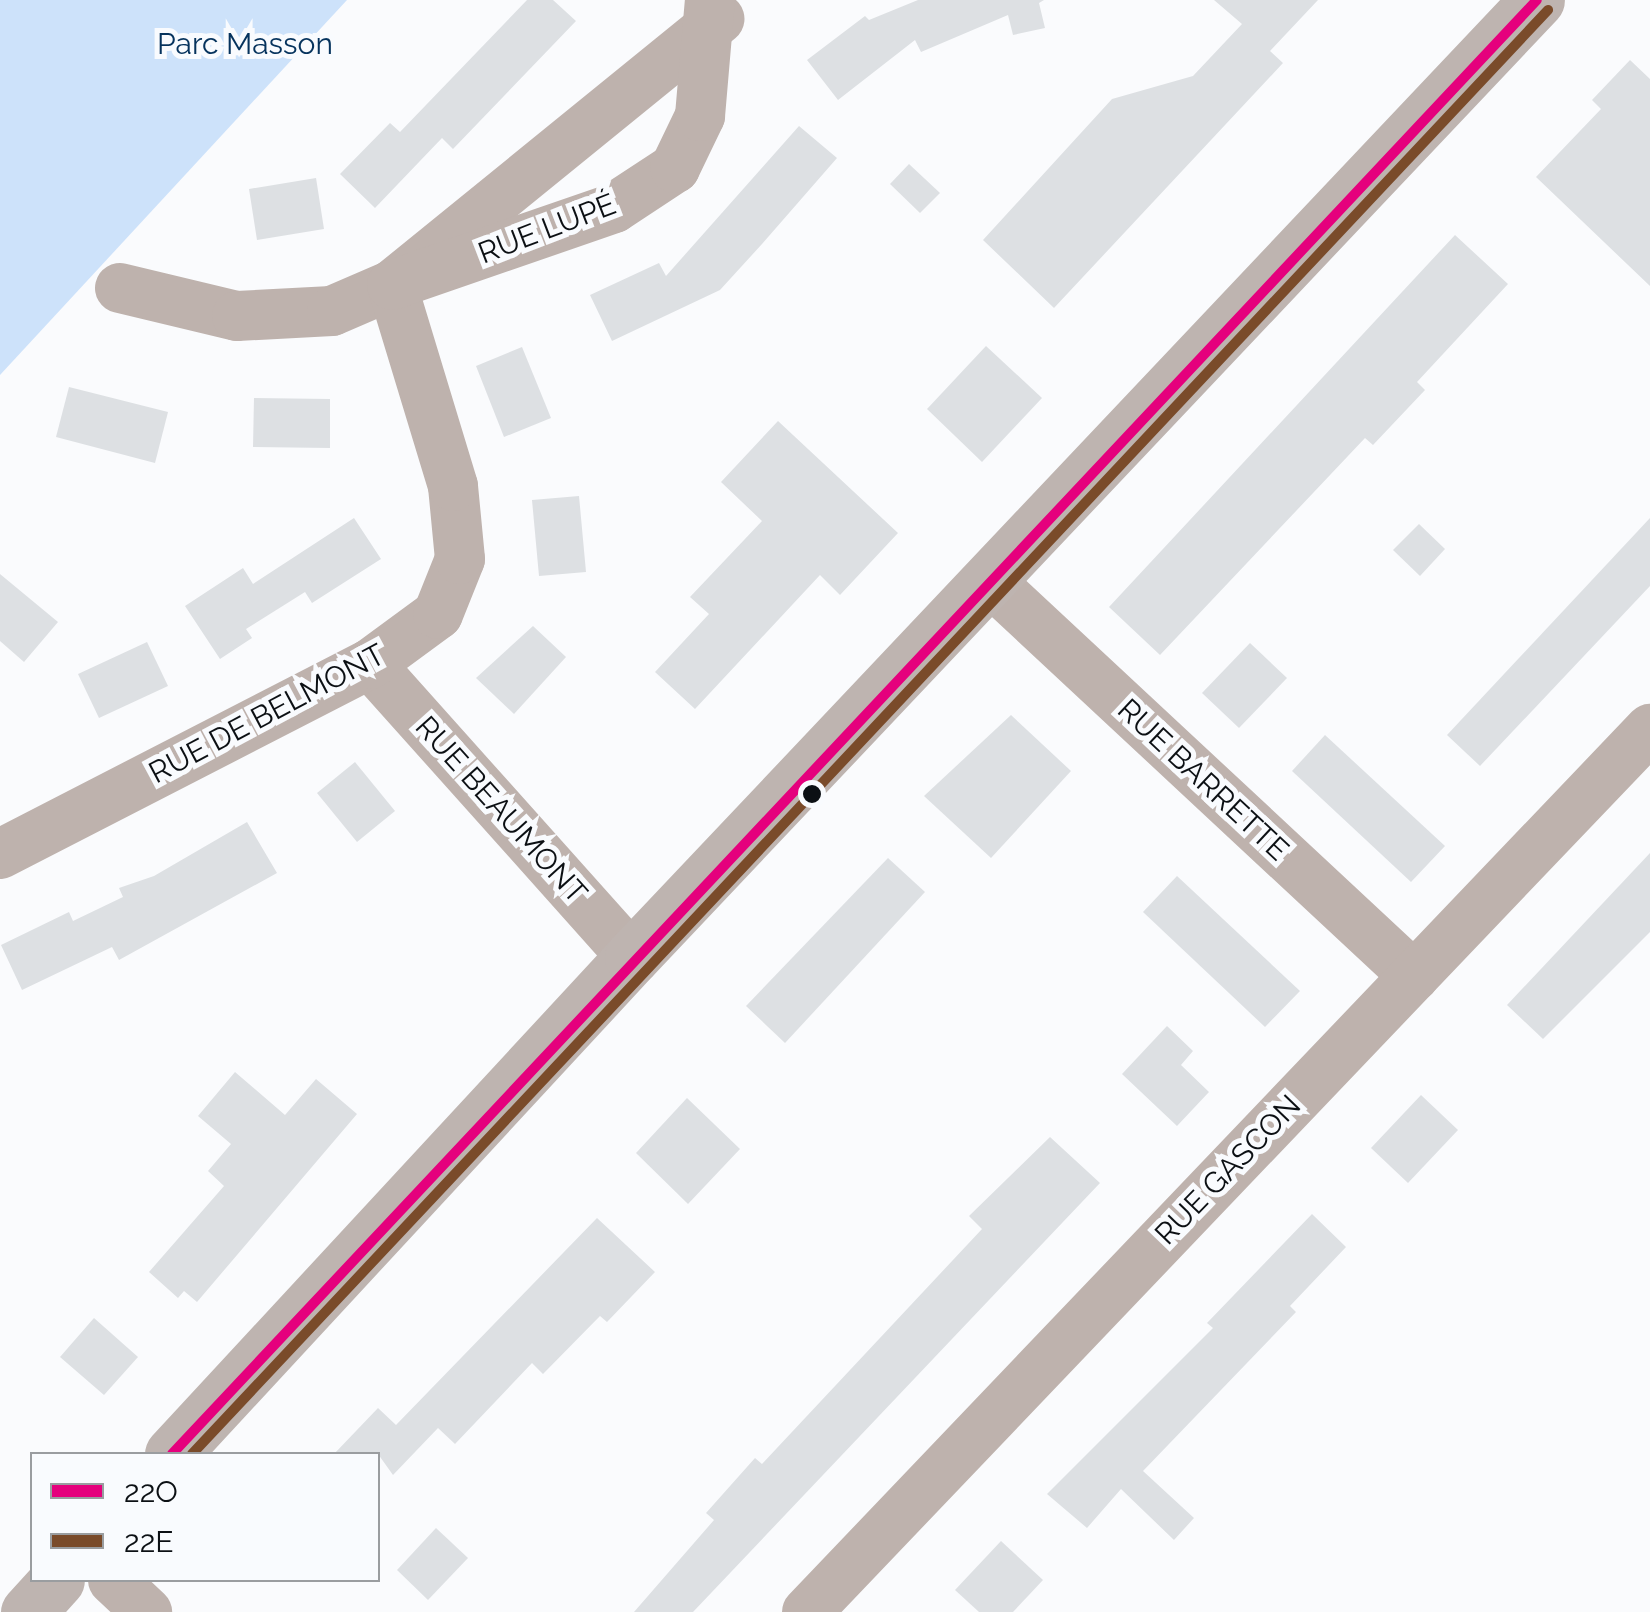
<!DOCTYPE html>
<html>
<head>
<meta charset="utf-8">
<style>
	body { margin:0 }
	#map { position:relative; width:1650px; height:1612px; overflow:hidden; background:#fafbfd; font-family:Raleway,sans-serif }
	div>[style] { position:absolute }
	.green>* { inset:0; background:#cde2fa }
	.building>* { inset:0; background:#dde0e3 }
	.minor>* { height:50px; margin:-25px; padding:0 25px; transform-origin:25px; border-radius:25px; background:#beb2ad }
	.major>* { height:55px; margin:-27.5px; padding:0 27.5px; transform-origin:27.5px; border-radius:27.5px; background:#beb4b0 }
	.bus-1>* { height:10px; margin:-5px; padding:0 5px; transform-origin:5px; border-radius:5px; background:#e5007d }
	.bus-2>* { height:10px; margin:-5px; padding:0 5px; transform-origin:5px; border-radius:5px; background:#7a4b2a }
	.dots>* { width:28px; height:28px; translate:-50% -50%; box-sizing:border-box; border:5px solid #f9fbfe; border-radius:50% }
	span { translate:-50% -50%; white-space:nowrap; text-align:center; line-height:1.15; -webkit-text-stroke:10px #f9fbfe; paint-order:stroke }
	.park-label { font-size:30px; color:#06335d }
	.street-label { font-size:30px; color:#0c1014 }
	.legend { position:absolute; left:30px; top:1452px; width:350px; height:130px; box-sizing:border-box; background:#f9fbfe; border:2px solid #9a9da0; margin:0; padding:12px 18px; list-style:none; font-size:30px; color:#0c1014 }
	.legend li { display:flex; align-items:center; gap:20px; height:50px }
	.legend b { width:50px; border:2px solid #9a9da0 }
</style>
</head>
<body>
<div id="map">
	<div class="green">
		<div style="clip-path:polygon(0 0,347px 0,0 375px)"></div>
	</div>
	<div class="building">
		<div style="clip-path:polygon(527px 0,553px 0,576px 21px,453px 149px,442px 138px,375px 208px,340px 174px,390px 123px,400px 132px)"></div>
		<div style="clip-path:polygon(918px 0,1044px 0,1039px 3px,1045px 28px,1013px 35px,1008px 15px,921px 52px,915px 40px,838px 100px,807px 60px,865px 16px,869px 20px)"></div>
		<div style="clip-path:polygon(1214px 0,1318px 0,1270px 51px,1283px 63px,1054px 308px,983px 240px,1112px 99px,1193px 76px,1242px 24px)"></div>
		<div style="clip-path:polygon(1630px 60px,1650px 79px,1650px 286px,1536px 177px,1601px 109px,1592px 100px)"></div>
		<div style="clip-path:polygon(799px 126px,837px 158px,762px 244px,720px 290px,612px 341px,590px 295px,659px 263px,666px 276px)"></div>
		<div style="clip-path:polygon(909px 164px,940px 193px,920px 213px,890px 184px)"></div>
		<div style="clip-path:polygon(316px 178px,324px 229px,257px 240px,249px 189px)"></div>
		<div style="clip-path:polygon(1455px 235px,1508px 284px,1417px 382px,1425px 390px,1373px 445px,1365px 438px,1160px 655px,1109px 607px)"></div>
		<div style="clip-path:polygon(986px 346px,1042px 398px,982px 462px,927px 409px)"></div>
		<div style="clip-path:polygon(522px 347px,551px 418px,504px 437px,476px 366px)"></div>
		<div style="clip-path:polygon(69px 387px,168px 412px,155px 463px,56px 437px)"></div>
		<div style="clip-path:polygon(254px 398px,330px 399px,330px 448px,253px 447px)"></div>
		<div style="clip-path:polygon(778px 421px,898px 533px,840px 595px,820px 575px,695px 709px,655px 672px,709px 614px,690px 597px,762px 521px,721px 482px)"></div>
		<div style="clip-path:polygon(579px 496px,586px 572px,539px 576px,532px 500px)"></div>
		<div style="clip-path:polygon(354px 518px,381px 559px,312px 603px,305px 592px,246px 629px,252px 638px,220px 659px,185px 606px,243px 568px,253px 584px)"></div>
		<div style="clip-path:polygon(1650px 518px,1650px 586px,1480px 766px,1447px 735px)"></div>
		<div style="clip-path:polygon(1419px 524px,1445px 549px,1420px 576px,1393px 550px)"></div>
		<div style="clip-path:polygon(0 574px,58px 622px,24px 662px,0 641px)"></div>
		<div style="clip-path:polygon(533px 626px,566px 657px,514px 714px,476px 678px)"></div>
		<div style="clip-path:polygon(147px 642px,168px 686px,99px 718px,78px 674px)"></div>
		<div style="clip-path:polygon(1250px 643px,1287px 678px,1239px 728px,1202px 693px)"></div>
		<div style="clip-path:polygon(1011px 715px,1071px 771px,991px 858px,924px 796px)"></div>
		<div style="clip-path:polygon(1325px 735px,1445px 846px,1411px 882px,1292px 771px)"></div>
		<div style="clip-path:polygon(355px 762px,395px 811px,357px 842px,317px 793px)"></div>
		<div style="clip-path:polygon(247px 822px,277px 873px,119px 960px,112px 947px,22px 990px,1px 945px,69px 912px,73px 921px,123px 897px,119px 888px,154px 876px)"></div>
		<div style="clip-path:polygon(1650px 853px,1650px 932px,1543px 1039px,1507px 1005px)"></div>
		<div style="clip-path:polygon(888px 858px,925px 892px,785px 1043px,746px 1006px)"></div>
		<div style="clip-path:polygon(1177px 876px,1300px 991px,1265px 1027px,1143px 912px)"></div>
		<div style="clip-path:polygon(1167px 1026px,1193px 1051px,1181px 1065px,1209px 1092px,1177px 1126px,1122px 1074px)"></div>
		<div style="clip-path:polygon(235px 1072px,285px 1115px,316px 1079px,357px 1114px,197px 1302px,184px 1291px,178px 1298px,149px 1272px,224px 1186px,208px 1171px,231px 1144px,198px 1116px)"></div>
		<div style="clip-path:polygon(1421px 1095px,1458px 1130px,1408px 1183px,1371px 1148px)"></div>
		<div style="clip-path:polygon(687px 1098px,740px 1149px,688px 1204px,636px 1153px)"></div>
		<div style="clip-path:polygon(1050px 1137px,1100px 1183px,693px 1612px,634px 1612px,714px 1520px,706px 1513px,755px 1458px,762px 1464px,982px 1229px,969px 1216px)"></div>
		<div style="clip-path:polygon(1312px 1214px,1346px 1247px,1290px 1306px,1296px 1312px,1143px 1471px,1194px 1518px,1174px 1540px,1121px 1489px,1087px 1528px,1047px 1494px,1213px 1328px,1207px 1323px)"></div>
		<div style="clip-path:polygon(597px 1218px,655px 1272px,607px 1322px,600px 1316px,543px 1374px,532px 1363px,455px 1444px,438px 1428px,393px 1475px,378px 1454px,334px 1454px,378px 1408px,396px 1425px)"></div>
		<div style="clip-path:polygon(94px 1318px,138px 1357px,104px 1395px,60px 1357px)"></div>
		<div style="clip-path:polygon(436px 1528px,468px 1558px,428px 1600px,397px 1570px)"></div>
		<div style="clip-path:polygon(1001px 1541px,1043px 1580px,1013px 1612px,979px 1612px,955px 1590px)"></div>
	</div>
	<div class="minor">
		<div style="left:120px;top:288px;width:120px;rotate:13.5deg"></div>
		<div style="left:237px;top:316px;width:95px;rotate:-3deg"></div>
		<div style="left:332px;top:311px;width:65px;rotate:-23.4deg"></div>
		<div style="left:392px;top:285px;width:422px;rotate:-39.1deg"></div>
		<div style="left:992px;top:583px;width:577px;rotate:42.96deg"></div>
		<div style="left:370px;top:664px;width:393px;rotate:48.2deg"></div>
		<div style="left:0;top:854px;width:416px;rotate:-27.2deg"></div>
		<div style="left:370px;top:664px;width:84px;rotate:-36.3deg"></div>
		<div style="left:438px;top:614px;width:59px;rotate:-68.2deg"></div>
		<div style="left:460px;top:559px;width:73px;rotate:-95.5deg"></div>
		<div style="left:453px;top:486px;width:210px;rotate:-106.9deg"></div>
		<div style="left:392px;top:285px;width:235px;rotate:-19.1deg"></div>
		<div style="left:614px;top:208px;width:73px;rotate:-33.3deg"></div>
		<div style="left:675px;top:168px;width:58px;rotate:-64.3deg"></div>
		<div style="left:700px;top:116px;width:116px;rotate:-85.1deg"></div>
		<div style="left:113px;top:1580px;width:47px;rotate:43.3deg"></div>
		<div style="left:807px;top:1612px;width:1221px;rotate:-46.33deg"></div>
	</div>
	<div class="major">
		<div style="left:172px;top:1454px;width:677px;rotate:-47.21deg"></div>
		<div style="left:632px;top:957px;width:1317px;rotate:-46.6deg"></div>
		<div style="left:28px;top:1612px;width:43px;rotate:-47.8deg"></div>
	</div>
	<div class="bus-1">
		<div style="left:172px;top:1454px;width:1994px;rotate:-46.81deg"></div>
	</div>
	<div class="bus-2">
		<div style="left:192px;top:1454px;width:1981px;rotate:-46.8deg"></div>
	</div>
	<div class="dots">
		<div style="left:812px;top:794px;background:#0c1014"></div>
	</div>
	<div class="park-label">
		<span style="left:245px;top:44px">Parc Masson</span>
	</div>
	<div class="street-label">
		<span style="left:547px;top:229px;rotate:-21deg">RUE LUPÉ</span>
		<span style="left:267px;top:714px;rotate:-28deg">RUE DE BELMONT</span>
		<span style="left:1203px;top:780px;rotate:43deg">RUE BARRETTE</span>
		<span style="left:501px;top:810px;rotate:48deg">RUE BEAUMONT</span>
		<span style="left:1228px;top:1170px;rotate:-46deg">RUE GASCON</span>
	</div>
	<ul class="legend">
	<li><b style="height:12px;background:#e5007d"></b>22O</li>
	<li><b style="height:12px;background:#7a4b2a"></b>22E</li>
	</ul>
</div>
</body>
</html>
